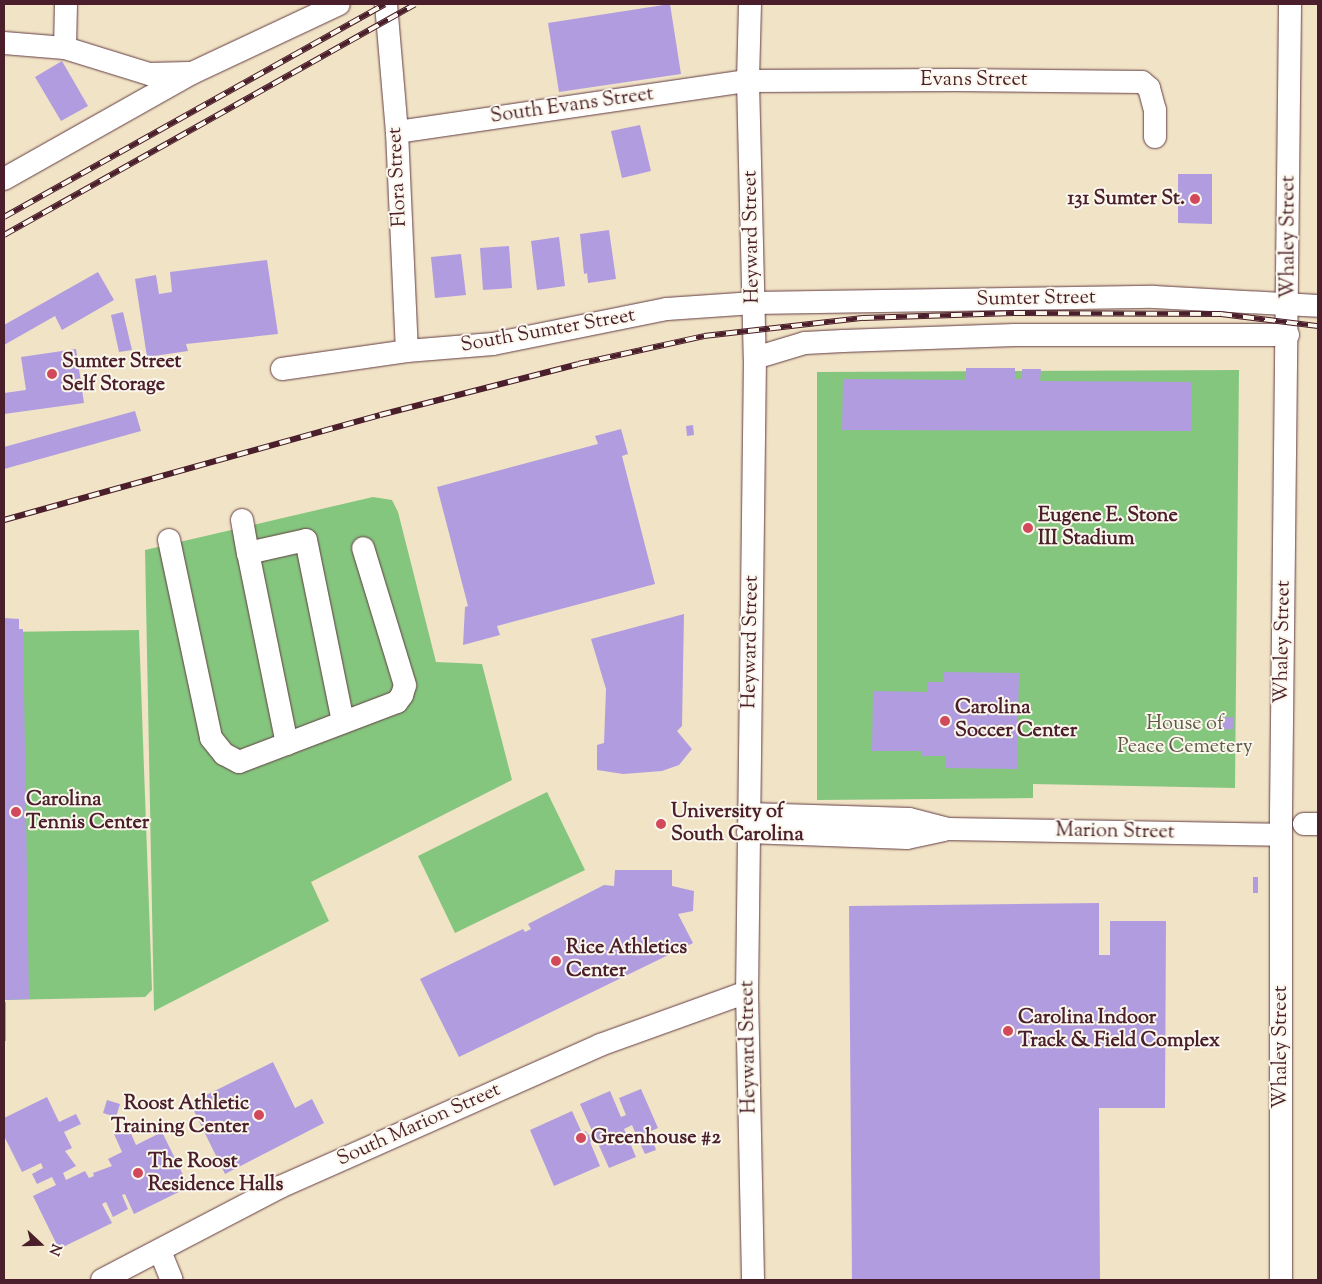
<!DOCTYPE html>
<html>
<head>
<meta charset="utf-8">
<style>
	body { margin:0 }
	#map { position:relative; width:1322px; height:1284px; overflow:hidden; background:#f1e3c6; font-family:"Sorts Mill Goudy",serif }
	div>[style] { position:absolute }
	.green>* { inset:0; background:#85c67f }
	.building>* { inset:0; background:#b19ce0 }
	.roads { filter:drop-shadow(0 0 1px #633c42) drop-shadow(0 0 1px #633c42) }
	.minor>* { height:22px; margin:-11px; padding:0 11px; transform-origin:11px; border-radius:11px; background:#fff }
	.rail>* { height:5.5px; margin-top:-2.75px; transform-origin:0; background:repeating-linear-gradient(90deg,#fbf7ec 0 11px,#4a1f2b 0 22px); box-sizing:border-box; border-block:1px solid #4a1f2b }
	.dots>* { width:14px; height:14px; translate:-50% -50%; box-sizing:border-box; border:2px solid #fbf7ec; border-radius:50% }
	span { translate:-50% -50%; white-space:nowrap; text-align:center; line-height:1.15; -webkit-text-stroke:4px #fbf7ec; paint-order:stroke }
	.street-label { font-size:20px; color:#4a1f2b }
	.poi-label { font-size:20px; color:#4a1f2b; font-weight:700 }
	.right { translate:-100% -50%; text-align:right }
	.left { translate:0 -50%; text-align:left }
	.park-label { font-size:20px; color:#5f5948 }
	.frame { position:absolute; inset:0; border:5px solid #4a1f2b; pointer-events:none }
	.north { position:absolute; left:15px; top:1219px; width:50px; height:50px; -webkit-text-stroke:4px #fbf7ec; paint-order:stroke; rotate:111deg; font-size:14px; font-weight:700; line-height:20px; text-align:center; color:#4a1f2b }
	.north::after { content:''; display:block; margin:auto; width:18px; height:22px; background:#4a1f2b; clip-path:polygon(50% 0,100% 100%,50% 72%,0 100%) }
</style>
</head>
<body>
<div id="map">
	<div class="green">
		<div style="clip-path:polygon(1239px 370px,1235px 788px,1033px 784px,1033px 798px,817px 800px,817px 372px)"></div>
		<div style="clip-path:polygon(373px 497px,392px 500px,398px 512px,436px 662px,482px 664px,512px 780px,311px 882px,329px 921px,154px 1011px,145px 550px)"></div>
		<div style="clip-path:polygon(139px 630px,152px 990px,145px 997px,4px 1000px,4px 632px)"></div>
		<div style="clip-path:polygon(547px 792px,585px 870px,455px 933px,418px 856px)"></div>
	</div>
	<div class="building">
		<div style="clip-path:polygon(670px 4px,681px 74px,559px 92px,548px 23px)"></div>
		<div style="clip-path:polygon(62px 61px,88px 106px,61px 121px,35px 77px)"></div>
		<div style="clip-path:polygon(640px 125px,651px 171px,622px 178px,611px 131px)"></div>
		<div style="clip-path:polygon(1178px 174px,1212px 174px,1212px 224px,1178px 223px)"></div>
		<div style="clip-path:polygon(609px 230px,616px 279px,588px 283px,587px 273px,584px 274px,580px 234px)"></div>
		<div style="clip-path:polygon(559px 237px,565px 286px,537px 290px,531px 241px)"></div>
		<div style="clip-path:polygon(509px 246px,512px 288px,483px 290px,480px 248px)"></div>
		<div style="clip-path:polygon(461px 254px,466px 295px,435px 298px,431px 257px)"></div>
		<div style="clip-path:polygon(267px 260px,278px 334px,186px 344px,188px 351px,147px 357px,135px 279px,156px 275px,159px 294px,172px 292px,170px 272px)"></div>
		<div style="clip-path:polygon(98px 272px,114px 300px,62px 330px,55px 316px,4px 345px,4px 325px)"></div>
		<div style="clip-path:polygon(123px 312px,132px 350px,119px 352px,111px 315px)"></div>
		<div style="clip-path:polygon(76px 349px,84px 403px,4px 414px,4px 393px,26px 390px,21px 357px)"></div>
		<div style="clip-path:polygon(966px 368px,1015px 368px,1015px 379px,1022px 379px,1022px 369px,1041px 369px,1040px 381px,1191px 382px,1191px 431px,842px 430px,843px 379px,966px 380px)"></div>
		<div style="clip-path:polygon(135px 411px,141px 431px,4px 469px,4px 447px)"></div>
		<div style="clip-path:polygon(693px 425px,694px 435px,687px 436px,686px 426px)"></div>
		<div style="clip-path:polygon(621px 429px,628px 454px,622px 456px,655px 584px,497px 626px,500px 635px,463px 645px,465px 607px,468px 606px,437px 487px,598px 444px,595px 436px)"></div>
		<div style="clip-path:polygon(684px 614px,682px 726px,677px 731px,692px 749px,679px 765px,662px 771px,623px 774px,597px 770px,597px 745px,604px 743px,606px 689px,591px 639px)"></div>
		<div style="clip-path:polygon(4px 618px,19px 619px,19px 629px,23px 629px,29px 999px,4px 1000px)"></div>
		<div style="clip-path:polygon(944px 672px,1019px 673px,1017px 769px,945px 768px,945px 756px,921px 756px,921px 751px,872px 751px,873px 691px,927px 692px,928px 682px,944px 682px)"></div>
		<div style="clip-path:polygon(1233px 717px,1233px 729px,1216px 730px,1215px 718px)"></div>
		<div style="clip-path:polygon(615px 870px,672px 870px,672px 886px,694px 891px,693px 911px,678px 914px,693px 943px,459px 1057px,420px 979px,523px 929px,525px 932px,531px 929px,528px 924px,604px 885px,614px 886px)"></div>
		<div style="clip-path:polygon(1253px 877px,1258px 877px,1258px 893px,1253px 893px)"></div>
		<div style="clip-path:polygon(1099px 903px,1099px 955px,1110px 955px,1110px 921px,1166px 921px,1165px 1108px,1099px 1108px,1100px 1280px,852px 1280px,849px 906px)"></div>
		<div style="clip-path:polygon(4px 1002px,6px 1002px,6px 1041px,4px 1041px)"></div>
		<div style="clip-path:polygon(273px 1062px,295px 1108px,312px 1099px,324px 1123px,225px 1174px,190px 1103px)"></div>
		<div style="clip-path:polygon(641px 1089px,658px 1128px,637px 1137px,632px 1125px,624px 1129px,636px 1157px,609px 1168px,596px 1139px,590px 1142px,600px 1166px,554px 1186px,530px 1130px,572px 1111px,582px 1133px,586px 1131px,588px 1135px,593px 1133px,580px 1104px,610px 1091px,621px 1117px,626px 1115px,619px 1098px)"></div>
		<div style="clip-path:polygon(47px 1097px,59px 1122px,76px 1114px,81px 1124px,64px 1132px,72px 1148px,65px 1151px,76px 1166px,63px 1173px,66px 1180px,85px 1171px,89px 1178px,94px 1176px,93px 1173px,112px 1166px,108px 1159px,122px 1152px,114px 1134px,128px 1127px,136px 1145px,162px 1132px,189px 1187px,134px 1214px,125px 1194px,122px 1195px,128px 1209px,113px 1217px,106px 1202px,102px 1204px,112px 1223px,59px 1249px,33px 1196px,56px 1185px,52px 1177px,37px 1184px,32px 1174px,43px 1168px,41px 1163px,22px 1172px,4px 1136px,4px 1118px)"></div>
		<div style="clip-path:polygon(107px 1100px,120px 1104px,116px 1117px,103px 1113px)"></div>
		<div style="clip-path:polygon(652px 1138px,656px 1150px,645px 1154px,640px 1143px)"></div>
	</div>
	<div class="roads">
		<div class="minor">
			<div style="left:386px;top:4px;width:128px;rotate:85.1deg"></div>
			<div style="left:397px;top:132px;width:219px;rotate:87.4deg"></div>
			<div style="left:750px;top:4px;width:77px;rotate:91.5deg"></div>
			<div style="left:748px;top:81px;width:277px;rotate:88.6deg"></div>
			<div style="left:755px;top:358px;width:634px;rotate:90.72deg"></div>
			<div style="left:747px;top:992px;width:288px;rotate:88.8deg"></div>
			<div style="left:4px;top:43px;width:61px;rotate:4.7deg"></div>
			<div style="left:65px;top:48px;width:88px;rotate:17.2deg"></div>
			<div style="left:149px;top:74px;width:40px;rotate:-1.4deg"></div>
			<div style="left:65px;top:48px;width:44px;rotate:-88.7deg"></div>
			<div style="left:397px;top:132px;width:355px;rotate:-8.3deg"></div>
			<div style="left:748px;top:81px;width:208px;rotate:-0.3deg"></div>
			<div style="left:956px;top:80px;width:186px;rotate:0.6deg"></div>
			<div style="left:1142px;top:82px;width:9px;rotate:41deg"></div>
			<div style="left:1149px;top:88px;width:23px;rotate:75deg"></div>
			<div style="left:1155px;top:110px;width:27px;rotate:90deg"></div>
			<div style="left:4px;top:179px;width:216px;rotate:-29.4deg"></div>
			<div style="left:192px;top:73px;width:162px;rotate:-25.1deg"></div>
			<div style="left:755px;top:358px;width:52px;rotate:-16.7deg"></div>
			<div style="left:805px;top:343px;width:38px;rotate:-3deg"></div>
			<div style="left:843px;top:341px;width:172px;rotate:-2deg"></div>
			<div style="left:1015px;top:335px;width:273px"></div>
			<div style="left:282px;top:369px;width:126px;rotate:-8.2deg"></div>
			<div style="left:407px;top:351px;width:86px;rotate:-4.7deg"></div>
			<div style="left:493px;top:344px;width:177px;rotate:-11.4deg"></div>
			<div style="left:667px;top:309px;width:87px;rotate:-3.9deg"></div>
			<div style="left:754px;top:303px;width:400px;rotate:-0.9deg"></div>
			<div style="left:1154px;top:297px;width:164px;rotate:3.1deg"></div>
			<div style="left:242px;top:520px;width:34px;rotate:80deg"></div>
			<div style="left:169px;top:540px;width:202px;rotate:78deg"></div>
			<div style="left:211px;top:738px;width:21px;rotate:51deg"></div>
			<div style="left:224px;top:754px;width:17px;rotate:28deg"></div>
			<div style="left:239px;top:762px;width:169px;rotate:-20.8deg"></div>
			<div style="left:397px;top:702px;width:9px;rotate:-54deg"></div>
			<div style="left:402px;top:695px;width:10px;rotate:-73deg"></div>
			<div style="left:405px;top:685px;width:143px;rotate:-107deg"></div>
			<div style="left:287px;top:744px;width:195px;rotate:-101.5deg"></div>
			<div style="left:248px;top:553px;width:59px;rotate:-12.6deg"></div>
			<div style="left:306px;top:540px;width:186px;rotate:78.5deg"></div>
			<div style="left:749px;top:814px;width:160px;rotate:1.8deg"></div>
			<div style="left:909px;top:819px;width:40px;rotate:14.4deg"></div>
			<div style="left:948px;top:829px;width:333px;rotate:1deg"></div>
			<div style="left:1304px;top:824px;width:14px"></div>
			<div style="left:748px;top:832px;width:159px;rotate:2.2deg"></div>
			<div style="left:907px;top:838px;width:38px;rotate:-12deg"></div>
			<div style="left:160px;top:1251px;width:31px;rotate:68deg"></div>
			<div style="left:102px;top:1280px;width:201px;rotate:-27.6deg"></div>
			<div style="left:280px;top:1187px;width:350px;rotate:-23.9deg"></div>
			<div style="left:600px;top:1045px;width:156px;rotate:-19.8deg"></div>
			<div style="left:1281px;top:1280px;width:468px;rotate:-90deg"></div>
			<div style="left:1281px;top:812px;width:808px;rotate:-89.36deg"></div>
		</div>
	</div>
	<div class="rail">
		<div style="left:4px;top:217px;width:436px;rotate:-29.2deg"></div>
		<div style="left:4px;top:235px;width:471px;rotate:-29.3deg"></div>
		<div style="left:4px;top:520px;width:390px;rotate:-15.6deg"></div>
		<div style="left:380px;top:415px;width:204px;rotate:-14.4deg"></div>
		<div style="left:578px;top:364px;width:129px;rotate:-12.5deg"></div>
		<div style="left:704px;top:336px;width:160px;rotate:-6.5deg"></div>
		<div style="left:863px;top:318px;width:151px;rotate:-1.9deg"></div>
		<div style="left:1014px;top:313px;width:207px;rotate:0.3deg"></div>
		<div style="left:1221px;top:314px;width:98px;rotate:7.1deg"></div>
	</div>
	<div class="dots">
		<div style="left:1195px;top:199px;background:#d1495b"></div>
		<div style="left:52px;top:374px;background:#d1495b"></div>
		<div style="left:1028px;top:528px;background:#d1495b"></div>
		<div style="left:945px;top:721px;background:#d1495b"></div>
		<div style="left:16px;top:812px;background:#d1495b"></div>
		<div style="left:661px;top:824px;background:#d1495b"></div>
		<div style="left:556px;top:961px;background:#d1495b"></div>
		<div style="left:1008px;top:1031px;background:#d1495b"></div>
		<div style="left:259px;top:1115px;background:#d1495b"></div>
		<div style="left:581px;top:1138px;background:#d1495b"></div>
		<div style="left:138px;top:1173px;background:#d1495b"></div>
	</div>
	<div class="street-label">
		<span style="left:974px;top:80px">Evans Street</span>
		<span style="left:572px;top:106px;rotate:-8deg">South Evans Street</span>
		<span style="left:398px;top:177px;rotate:-93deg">Flora Street</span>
		<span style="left:752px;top:237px;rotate:-91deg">Heyward Street</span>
		<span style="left:1289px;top:237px;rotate:-90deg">Whaley Street</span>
		<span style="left:1036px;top:299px;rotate:-1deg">Sumter Street</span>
		<span style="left:548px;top:331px;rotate:-10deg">South Sumter Street</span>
		<span style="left:751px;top:642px;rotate:-89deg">Heyward Street</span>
		<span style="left:1283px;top:642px;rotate:-89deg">Whaley Street</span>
		<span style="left:1115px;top:832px;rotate:1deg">Marion Street</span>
		<span style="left:749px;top:1047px;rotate:-91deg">Heyward Street</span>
		<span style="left:1281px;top:1047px;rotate:-90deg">Whaley Street</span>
		<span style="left:419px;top:1125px;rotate:-24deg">South Marion Street</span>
	</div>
	<div class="poi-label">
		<span class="right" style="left:1185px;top:199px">131 Sumter St.</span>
		<span class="left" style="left:62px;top:374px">Sumter Street<br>Self Storage</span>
		<span class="left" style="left:1038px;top:528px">Eugene E. Stone<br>III Stadium</span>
		<span class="left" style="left:955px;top:720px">Carolina<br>Soccer Center</span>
		<span class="left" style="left:26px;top:812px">Carolina<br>Tennis Center</span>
		<span class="left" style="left:671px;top:824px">University of<br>South Carolina</span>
		<span class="left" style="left:566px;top:960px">Rice Athletics<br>Center</span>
		<span class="left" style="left:1018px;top:1030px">Carolina Indoor<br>Track &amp; Field Complex</span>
		<span class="right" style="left:249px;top:1116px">Roost Athletic<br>Training Center</span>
		<span class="left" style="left:591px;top:1138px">Greenhouse #2</span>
		<span class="left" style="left:148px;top:1174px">The Roost<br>Residence Halls</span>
	</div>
	<div class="park-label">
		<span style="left:1185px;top:736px">House of<br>Peace Cemetery</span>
	</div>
	<div class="frame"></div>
	<div class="north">N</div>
</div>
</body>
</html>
